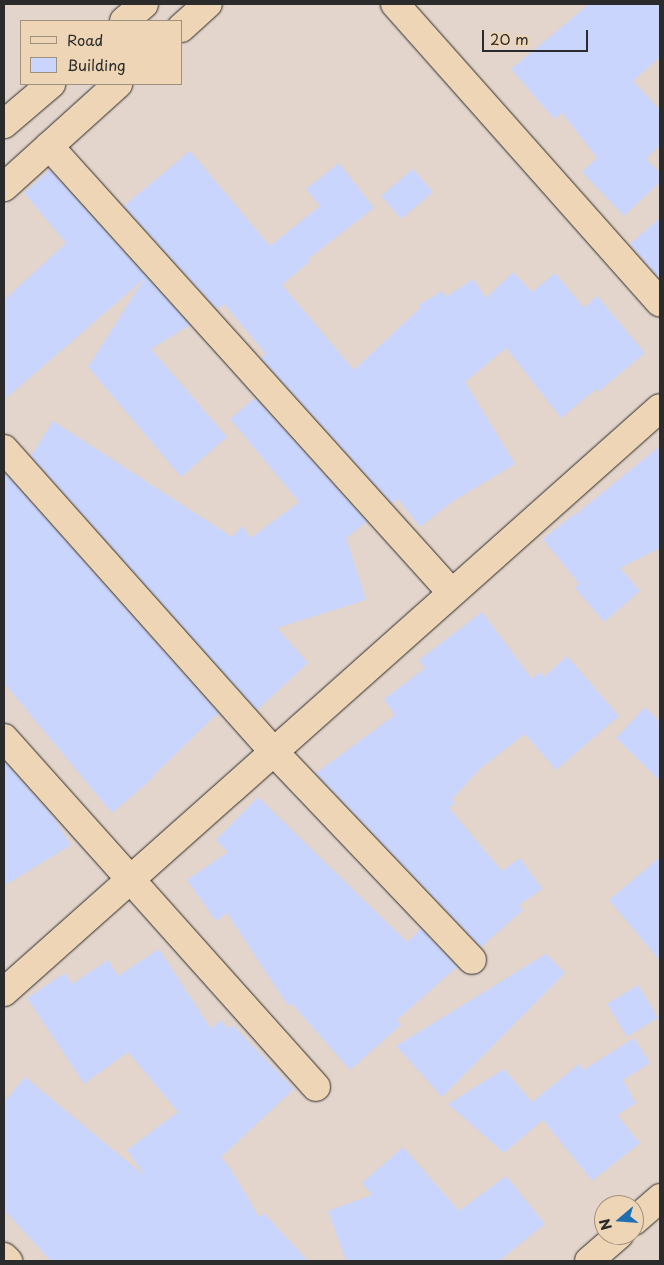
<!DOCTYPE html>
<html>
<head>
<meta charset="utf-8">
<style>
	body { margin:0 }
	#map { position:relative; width:664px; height:1265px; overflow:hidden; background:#e3d5cb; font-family:"Playpen Sans",sans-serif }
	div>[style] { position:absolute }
	.building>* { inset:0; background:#c9d5fc }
	.roads { filter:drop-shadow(0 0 1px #2b2b2b) drop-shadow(0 0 1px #2b2b2b) }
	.minor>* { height:28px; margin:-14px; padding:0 14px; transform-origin:14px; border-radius:14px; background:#eed5b6 }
	.major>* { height:28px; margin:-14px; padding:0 14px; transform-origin:14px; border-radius:14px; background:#eed5b6 }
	span { translate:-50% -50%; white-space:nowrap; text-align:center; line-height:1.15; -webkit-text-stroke:5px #eed5b6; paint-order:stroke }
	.frame { position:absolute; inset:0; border:5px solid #2b2b2b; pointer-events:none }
	.legend { position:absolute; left:20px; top:20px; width:162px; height:65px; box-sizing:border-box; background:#eed5b6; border:1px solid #a0917e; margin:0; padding:6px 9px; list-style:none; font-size:15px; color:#2b2b2b }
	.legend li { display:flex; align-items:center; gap:10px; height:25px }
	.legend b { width:25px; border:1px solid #a0917e }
	.north { position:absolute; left:594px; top:1195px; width:50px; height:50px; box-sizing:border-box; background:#eed5b6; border:1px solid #a0917e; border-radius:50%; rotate:252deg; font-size:14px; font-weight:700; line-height:20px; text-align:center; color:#2b2b2b }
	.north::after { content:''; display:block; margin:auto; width:18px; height:22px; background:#1f6fb2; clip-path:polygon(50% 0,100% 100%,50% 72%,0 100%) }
	.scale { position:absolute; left:482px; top:30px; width:106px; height:22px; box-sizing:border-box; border:2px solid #2b2b2b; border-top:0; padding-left:6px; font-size:15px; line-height:18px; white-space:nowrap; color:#2b2b2b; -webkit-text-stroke:4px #eed5b6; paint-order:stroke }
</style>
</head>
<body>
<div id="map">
	<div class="building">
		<div style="clip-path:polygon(589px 4px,660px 4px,660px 57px,633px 81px,660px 110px,660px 145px,646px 159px,660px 173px,660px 182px,624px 216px,582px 172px,597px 158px,562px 113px,554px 119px,511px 69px)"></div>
		<div style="clip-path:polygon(190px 151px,270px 246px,320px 206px,306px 189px,339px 163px,374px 208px,308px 259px,310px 261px,282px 285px,354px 370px,421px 307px,419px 305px,442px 291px,446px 297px,473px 279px,486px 298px,513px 272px,532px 292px,555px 273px,584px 308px,597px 296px,645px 353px,598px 392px,596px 389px,561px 418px,506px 348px,465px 382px,515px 464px,452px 502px,420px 527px,398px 499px,392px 503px,261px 358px,266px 354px,224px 304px,217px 309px,124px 206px)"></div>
		<div style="clip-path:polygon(413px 169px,433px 192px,401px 219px,381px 196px)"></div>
		<div style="clip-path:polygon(50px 170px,190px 325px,151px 349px,227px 437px,181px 477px,88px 367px,144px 279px,4px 400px,4px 300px,66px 243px,24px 193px)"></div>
		<div style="clip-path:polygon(660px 218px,660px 279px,630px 244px)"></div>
		<div style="clip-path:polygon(255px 398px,367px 522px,346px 538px,366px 600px,277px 628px,308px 663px,257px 710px,31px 456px,53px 421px,232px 537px,242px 526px,251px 538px,299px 502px,230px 419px)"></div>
		<div style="clip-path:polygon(660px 446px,660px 548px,620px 568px,640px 591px,604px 622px,575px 588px,579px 584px,543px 539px,574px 514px,575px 515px)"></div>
		<div style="clip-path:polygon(4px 472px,218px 713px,153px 776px,154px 777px,112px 813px,4px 683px)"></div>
		<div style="clip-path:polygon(482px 612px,532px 679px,540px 672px,544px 677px,567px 656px,619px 716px,556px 770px,525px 734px,481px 768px,452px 799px,455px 803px,449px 808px,502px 871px,520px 858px,542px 889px,519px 905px,523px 910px,481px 947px,316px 773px,395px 715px,384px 699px,425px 668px,419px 660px)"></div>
		<div style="clip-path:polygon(645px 707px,660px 722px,660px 781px,616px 738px)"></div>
		<div style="clip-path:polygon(4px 761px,53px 817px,71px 845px,4px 886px)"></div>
		<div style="clip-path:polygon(258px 797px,407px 942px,421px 929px,457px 967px,397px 1020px,401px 1025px,350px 1070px,291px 1003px,288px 1006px,227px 913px,216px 921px,187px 880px,228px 852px,216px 840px)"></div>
		<div style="clip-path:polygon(660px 857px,660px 961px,609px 900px)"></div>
		<div style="clip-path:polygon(159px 949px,211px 1029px,220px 1020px,229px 1029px,233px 1025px,294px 1089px,221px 1157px,230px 1168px,259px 1217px,264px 1213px,308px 1261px,51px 1261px,4px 1210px,4px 1102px,25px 1077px,145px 1176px,127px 1150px,178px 1112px,128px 1052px,84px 1084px,27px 998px,65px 973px,72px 984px,108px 960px,118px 976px)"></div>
		<div style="clip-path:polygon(546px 954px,565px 973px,442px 1097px,396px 1046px)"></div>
		<div style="clip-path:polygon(638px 985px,658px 1018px,627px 1037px,607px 1004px)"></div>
		<div style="clip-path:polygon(634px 1038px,650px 1063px,623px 1080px,636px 1103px,617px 1115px,640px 1143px,592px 1181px,543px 1120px,504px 1153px,448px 1104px,504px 1069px,532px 1102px,579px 1064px,583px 1070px)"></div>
		<div style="clip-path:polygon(403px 1147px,459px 1211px,506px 1176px,545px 1224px,499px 1261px,346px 1261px,328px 1211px,372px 1195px,362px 1183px)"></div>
	</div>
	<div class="roads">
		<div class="minor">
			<div style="left:395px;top:4px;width:399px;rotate:48.4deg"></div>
			<div style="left:49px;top:146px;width:600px;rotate:47.97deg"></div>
			<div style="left:4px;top:449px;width:406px;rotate:48.3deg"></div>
			<div style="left:274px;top:752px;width:287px;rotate:46.4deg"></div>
			<div style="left:4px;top:738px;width:468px;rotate:48.2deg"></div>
			<div style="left:4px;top:992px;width:878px;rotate:-41.68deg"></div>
			<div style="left:634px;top:1221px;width:35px;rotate:-41deg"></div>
			<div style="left:4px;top:1257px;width:6px;rotate:45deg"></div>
			<div style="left:589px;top:1261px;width:40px;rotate:-41deg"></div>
		</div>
		<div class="major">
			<div style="left:124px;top:21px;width:26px;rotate:-40deg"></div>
			<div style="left:181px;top:28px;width:36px;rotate:-42deg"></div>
			<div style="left:4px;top:124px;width:62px;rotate:-40.4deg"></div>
			<div style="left:4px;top:187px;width:154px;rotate:-42.1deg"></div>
		</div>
	</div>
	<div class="frame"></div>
	<ul class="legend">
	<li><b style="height:6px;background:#eed5b6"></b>Road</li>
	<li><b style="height:14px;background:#c9d5fc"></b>Building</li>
	</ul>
	<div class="north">N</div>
	<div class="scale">20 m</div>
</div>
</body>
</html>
